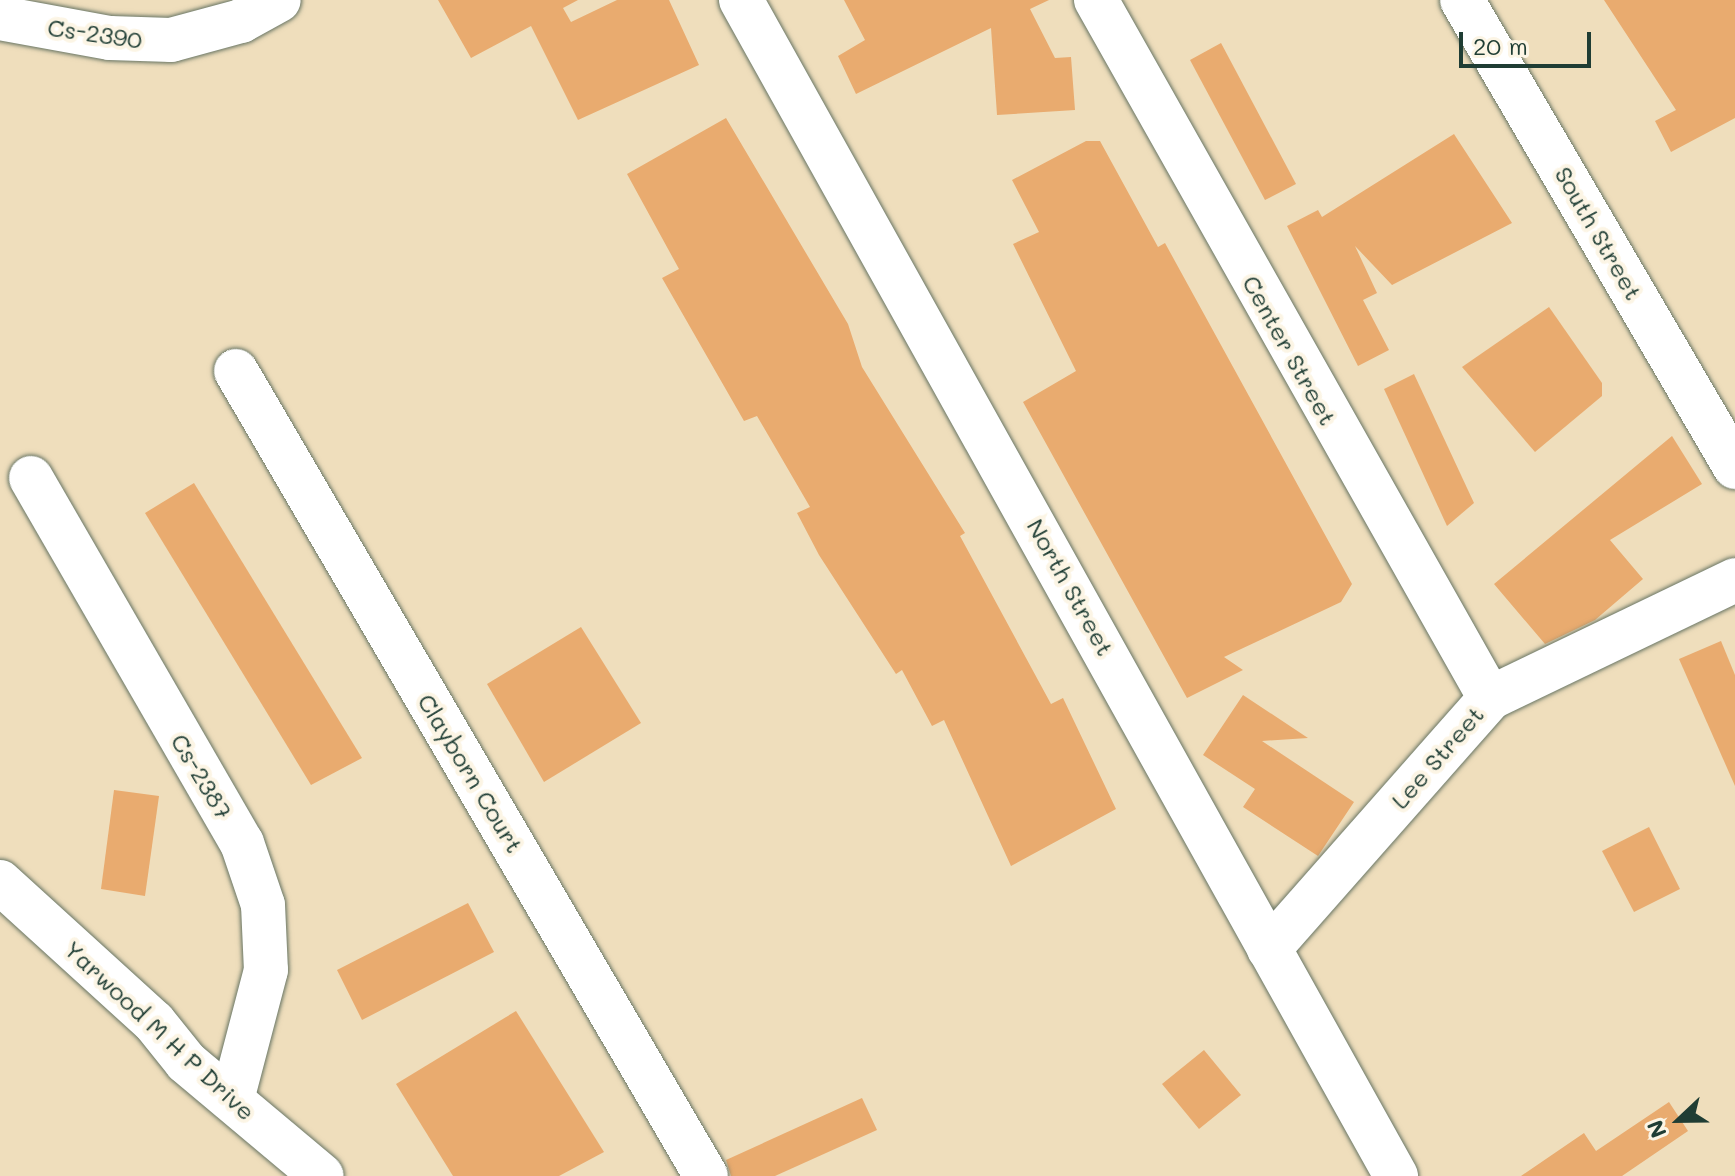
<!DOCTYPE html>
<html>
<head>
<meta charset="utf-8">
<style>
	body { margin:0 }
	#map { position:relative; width:1735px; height:1176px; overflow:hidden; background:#efdebc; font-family:Mali,sans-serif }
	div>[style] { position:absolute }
	.building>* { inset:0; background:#e9ab6f }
	.roads { filter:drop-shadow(0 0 2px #687564) drop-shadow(0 0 2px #687564) }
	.street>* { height:44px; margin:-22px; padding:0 22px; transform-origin:22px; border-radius:22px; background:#fff }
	span { translate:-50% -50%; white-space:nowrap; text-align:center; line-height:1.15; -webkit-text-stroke:8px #fcf5e5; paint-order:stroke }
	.street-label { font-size:24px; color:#1f3d34 }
	.north { position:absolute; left:1639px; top:1080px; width:80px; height:80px; -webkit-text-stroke:6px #fcf5e5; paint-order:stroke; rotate:248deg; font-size:22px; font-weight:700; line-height:32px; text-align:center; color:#1f3d34 }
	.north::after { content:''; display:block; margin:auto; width:28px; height:36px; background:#1f3d34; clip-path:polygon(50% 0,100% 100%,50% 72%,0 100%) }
	.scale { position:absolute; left:1459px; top:32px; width:132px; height:36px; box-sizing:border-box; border:4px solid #1f3d34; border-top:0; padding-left:10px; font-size:24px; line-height:28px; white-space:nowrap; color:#1f3d34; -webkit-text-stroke:6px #fcf5e5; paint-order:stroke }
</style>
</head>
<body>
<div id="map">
	<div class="building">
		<div style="clip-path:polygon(438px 0,578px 0,563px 8px,571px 22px,617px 0,669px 0,699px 65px,578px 120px,531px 26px,471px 58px)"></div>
		<div style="clip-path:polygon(844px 0,1049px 0,1030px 9px,1055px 58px,1071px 57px,1075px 110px,997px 115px,991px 28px,856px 94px,838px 56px,865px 40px)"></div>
		<div style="clip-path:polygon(1604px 0,1735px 0,1735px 118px,1671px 152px,1655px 121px,1676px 110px)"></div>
		<div style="clip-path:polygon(1221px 43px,1296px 184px,1265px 200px,1190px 60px)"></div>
		<div style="clip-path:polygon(726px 118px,848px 324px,862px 367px,965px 533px,960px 536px,1051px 704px,1063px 698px,1116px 809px,1011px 866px,944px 720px,932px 726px,902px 670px,896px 674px,819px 555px,797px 513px,810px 507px,757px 416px,744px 421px,662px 278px,679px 269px,627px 174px)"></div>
		<div style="clip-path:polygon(1454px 134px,1512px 223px,1392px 285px,1355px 246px,1377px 293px,1363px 300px,1389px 350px,1358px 366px,1287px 226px,1318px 210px,1322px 217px)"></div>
		<div style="clip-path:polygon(1086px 141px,1100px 141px,1158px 247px,1165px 243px,1352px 584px,1341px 602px,1224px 657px,1243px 670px,1187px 698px,1023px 402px,1076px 371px,1013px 244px,1039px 232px,1012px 180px)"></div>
		<div style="clip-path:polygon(1549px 307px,1602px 383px,1602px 396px,1535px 452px,1462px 367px)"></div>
		<div style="clip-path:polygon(1414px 374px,1474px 503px,1447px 526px,1384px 389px)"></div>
		<div style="clip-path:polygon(1672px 436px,1702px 484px,1610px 540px,1643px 579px,1595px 620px,1545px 644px,1494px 584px)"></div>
		<div style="clip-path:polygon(194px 483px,362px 758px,311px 785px,145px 513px)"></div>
		<div style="clip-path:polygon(581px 627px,641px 723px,544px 782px,487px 684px)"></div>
		<div style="clip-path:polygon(1721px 641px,1735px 675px,1735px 786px,1679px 659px)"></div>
		<div style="clip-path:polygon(1243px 695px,1308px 738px,1262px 741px,1354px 802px,1318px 856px,1243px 807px,1255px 789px,1203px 755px)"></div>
		<div style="clip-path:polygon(114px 790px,159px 796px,145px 896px,101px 889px)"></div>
		<div style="clip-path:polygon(1649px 827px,1680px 889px,1634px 912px,1602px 851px)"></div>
		<div style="clip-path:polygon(468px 903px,494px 952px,362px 1020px,337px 970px)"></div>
		<div style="clip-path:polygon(516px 1011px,604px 1152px,559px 1176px,453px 1176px,396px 1084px)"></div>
		<div style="clip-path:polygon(1204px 1050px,1241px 1095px,1199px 1129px,1162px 1084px)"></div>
		<div style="clip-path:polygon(862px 1098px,877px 1130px,775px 1176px,731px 1176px,726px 1160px)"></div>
		<div style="clip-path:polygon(1669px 1102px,1688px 1131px,1622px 1176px,1521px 1176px,1584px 1133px,1596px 1151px)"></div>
	</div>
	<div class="roads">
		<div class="street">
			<div style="left:741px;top:0;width:1346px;rotate:60.88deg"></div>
			<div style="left:1096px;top:0;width:802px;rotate:60.56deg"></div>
			<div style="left:1462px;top:0;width:541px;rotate:59.69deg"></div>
			<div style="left:0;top:18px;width:112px;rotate:10.3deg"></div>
			<div style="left:110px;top:38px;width:61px;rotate:1.9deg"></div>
			<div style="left:171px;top:40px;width:73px;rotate:-15.2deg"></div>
			<div style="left:241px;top:21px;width:43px;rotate:-28.9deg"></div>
			<div style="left:236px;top:371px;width:932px;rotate:59.72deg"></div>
			<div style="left:31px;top:478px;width:422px;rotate:60deg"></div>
			<div style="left:242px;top:843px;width:65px;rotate:71.3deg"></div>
			<div style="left:263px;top:905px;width:65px;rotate:87.4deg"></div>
			<div style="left:266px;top:970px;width:134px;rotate:104.7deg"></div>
			<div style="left:0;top:882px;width:208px;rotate:42.3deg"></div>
			<div style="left:154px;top:1022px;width:51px;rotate:51.3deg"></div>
			<div style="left:186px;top:1062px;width:177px;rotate:40deg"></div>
			<div style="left:1269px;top:949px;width:334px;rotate:-48.6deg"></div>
			<div style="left:1490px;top:698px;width:272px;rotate:-25.7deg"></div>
		</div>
	</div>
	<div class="street-label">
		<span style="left:95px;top:33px;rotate:8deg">Cs-2390</span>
		<span style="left:1599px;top:233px;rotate:60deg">South Street</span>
		<span style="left:1290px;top:350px;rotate:61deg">Center Street</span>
		<span style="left:1071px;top:587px;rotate:61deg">North Street</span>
		<span style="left:1437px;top:757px;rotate:-49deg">Lee Street</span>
		<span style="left:471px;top:773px;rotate:59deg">Clayborn Court</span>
		<span style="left:202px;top:776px;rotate:59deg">Cs-2387</span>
		<span style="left:160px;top:1030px;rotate:43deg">Yarwood M H P Drive</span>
	</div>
	<div class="north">N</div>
	<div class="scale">20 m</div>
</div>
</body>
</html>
